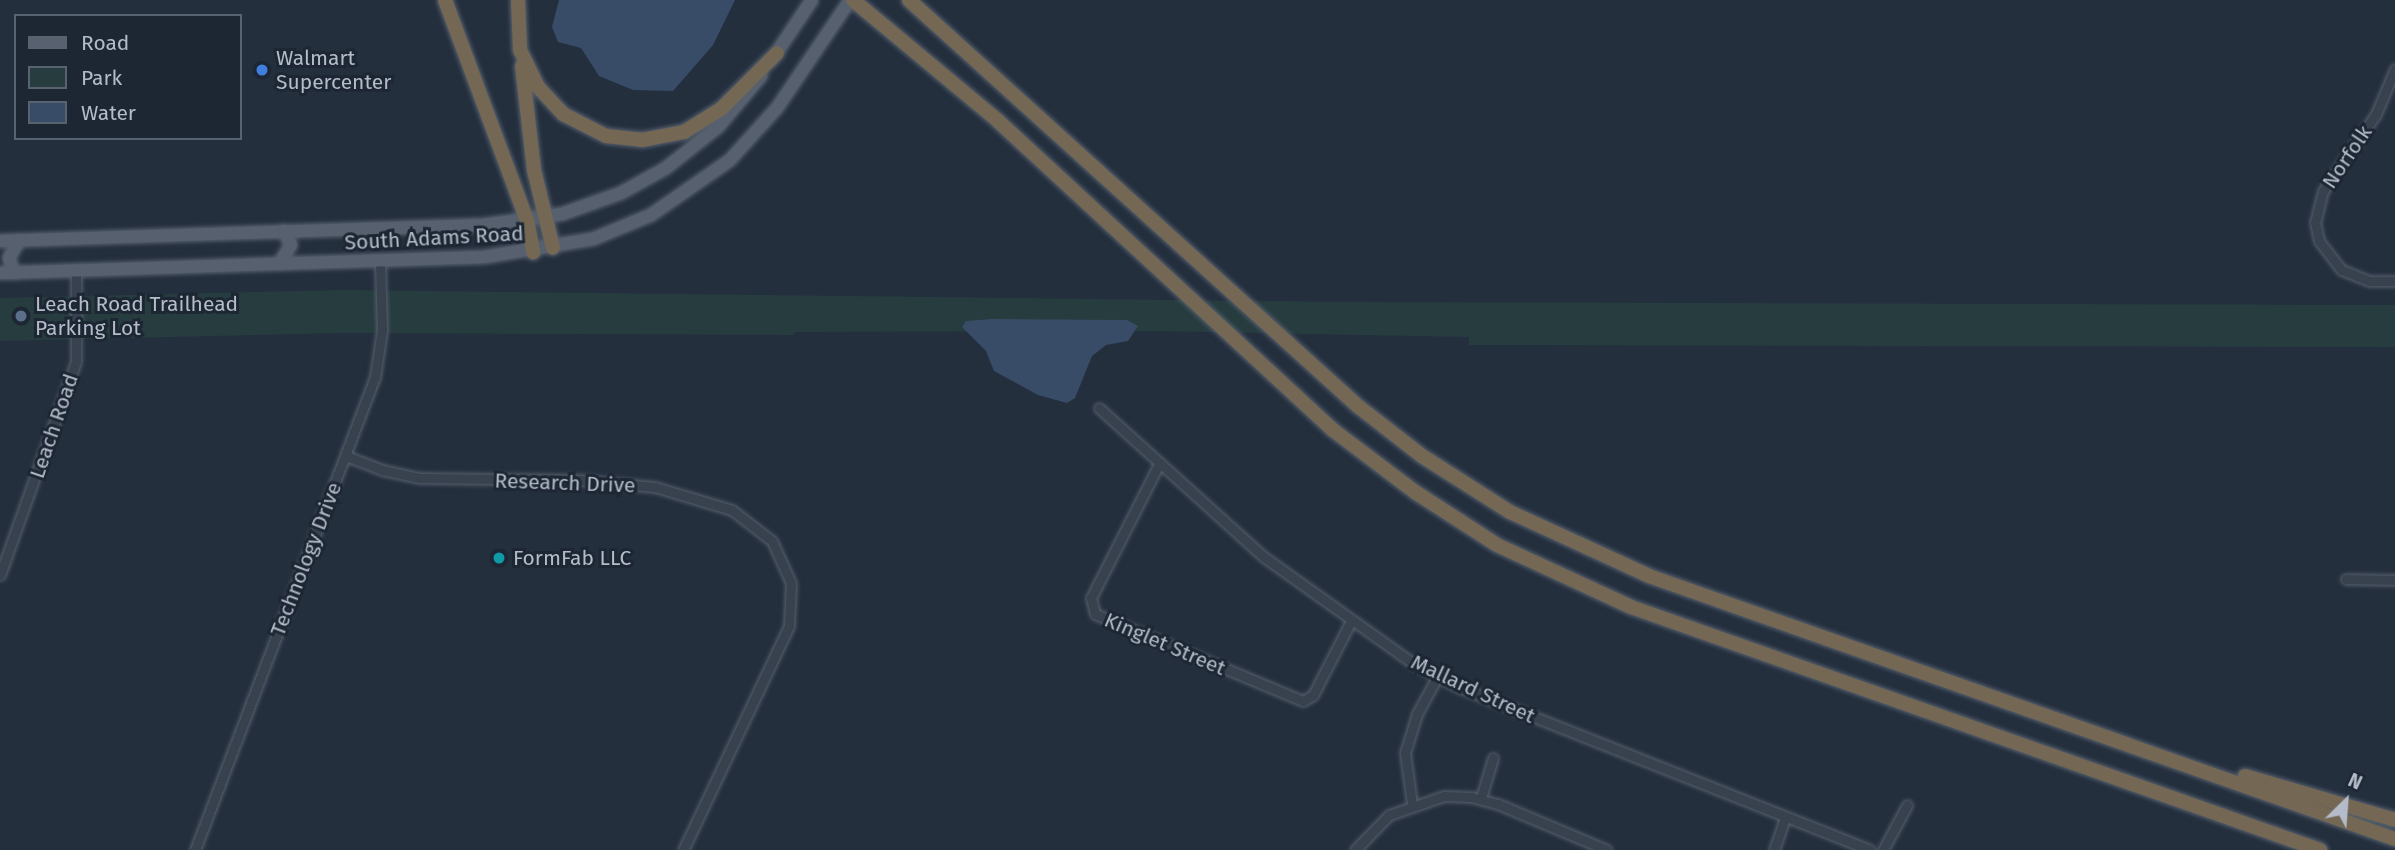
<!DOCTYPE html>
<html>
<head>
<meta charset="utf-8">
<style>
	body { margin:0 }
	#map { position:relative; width:2395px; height:850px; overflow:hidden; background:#242f3e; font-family:"Fira Sans",sans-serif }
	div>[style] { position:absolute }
	.green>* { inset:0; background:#263c3f }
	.water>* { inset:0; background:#394c67 }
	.roads { filter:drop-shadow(0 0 2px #565f6c) drop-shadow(0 0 2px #565f6c) }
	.minor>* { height:9px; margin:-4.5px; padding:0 4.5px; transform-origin:4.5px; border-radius:4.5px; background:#38414e }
	.major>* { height:12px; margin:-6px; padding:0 6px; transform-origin:6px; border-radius:6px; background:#56606e }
	.highway>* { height:14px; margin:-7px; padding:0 7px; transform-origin:7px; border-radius:7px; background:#746855 }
	.dots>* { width:19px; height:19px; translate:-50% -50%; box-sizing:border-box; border:4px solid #1d2633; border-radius:50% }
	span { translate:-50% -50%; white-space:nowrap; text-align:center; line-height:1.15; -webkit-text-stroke:6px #1d2633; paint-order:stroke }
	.poi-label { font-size:21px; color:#b4bcc9 }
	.left { translate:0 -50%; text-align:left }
	.street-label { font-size:21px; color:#b4bcc9 }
	.legend { position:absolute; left:14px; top:14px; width:228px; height:126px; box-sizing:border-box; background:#1d2633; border:2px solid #59626f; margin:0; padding:9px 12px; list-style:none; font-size:21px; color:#b4bcc9 }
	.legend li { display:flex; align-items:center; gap:14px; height:35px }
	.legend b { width:35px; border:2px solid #59626f }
	.north { position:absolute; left:2311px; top:766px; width:70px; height:70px; -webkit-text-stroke:5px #1d2633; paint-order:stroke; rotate:25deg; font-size:19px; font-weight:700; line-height:28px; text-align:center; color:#b4bcc9 }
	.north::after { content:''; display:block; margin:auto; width:24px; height:32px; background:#b4bcc9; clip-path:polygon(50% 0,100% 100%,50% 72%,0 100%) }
</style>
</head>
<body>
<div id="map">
	<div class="green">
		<div style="clip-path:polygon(342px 290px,1345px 302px,2395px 305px,2395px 347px,1469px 345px,1469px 337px,1151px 331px,795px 332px,793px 335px,341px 333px,0 341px,0 298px)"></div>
	</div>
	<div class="water">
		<div style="clip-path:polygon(559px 0,735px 0,713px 45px,673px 91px,633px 90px,599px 76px,581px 48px,558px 42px,552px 27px)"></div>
		<div style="clip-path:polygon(992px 319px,1127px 320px,1138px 326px,1128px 341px,1106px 345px,1092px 356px,1075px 398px,1067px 403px,1038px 395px,994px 371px,986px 351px,962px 327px,966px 321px)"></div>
	</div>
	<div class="roads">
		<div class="minor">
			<div style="left:2395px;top:69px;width:49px;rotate:112.9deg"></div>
			<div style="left:2376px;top:114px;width:93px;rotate:124.5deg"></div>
			<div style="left:2323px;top:191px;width:32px;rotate:104deg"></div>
			<div style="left:2315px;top:222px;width:19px;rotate:78deg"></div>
			<div style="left:2319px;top:241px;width:37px;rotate:52deg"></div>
			<div style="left:2342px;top:270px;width:29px;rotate:22deg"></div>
			<div style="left:2369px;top:281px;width:26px"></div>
			<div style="left:1099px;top:408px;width:222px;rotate:42.1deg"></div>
			<div style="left:1264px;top:557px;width:181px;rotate:35.5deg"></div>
			<div style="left:1411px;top:662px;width:51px;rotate:28.1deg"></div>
			<div style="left:1456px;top:686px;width:445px;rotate:21.6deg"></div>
			<div style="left:346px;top:456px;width:39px;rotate:21deg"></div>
			<div style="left:382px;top:470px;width:40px;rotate:12deg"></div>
			<div style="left:421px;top:478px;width:159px;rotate:0.7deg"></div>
			<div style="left:580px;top:480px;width:75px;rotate:5.3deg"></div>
			<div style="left:655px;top:487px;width:80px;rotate:16.6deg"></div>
			<div style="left:732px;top:510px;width:51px;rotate:37.8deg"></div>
			<div style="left:772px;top:541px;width:46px;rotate:65.7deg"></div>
			<div style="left:791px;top:583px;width:43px;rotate:92.7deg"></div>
			<div style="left:789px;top:626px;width:248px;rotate:115.3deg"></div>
			<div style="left:1159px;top:464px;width:150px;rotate:116.9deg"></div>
			<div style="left:1091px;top:598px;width:16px;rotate:76deg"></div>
			<div style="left:1095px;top:614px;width:225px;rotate:22.7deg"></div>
			<div style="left:1303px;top:701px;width:12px;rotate:-31deg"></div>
			<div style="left:1313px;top:695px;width:83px;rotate:-62.8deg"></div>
			<div style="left:0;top:575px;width:226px;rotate:-70.4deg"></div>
			<div style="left:76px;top:362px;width:92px;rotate:-90deg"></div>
			<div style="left:2346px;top:579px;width:49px;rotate:1.2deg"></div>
			<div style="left:1481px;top:798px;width:42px;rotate:-73.3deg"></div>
			<div style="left:1412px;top:804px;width:51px;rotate:-97.8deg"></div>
			<div style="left:1405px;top:753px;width:41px;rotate:-72.9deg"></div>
			<div style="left:1417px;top:714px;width:42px;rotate:-61.6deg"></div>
			<div style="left:195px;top:850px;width:506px;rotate:-69.17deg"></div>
			<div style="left:375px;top:377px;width:48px;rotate:-81.5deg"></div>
			<div style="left:382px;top:330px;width:69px;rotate:-91.7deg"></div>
			<div style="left:1355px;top:850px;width:49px;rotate:-45.8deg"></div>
			<div style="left:1389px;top:815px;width:58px;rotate:-19.1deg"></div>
			<div style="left:1444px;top:796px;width:27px;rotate:2deg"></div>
			<div style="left:1471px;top:797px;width:28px;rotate:15deg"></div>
			<div style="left:1498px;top:804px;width:118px;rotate:22.9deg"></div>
			<div style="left:1774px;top:850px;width:34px;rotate:-71deg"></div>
			<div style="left:1883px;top:850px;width:51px;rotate:-61.9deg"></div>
		</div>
		<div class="major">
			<div style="left:771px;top:61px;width:73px;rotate:-56.1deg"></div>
			<div style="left:0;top:241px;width:483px;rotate:-1.9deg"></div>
			<div style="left:483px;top:225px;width:80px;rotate:-7.9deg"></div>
			<div style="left:562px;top:214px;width:63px;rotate:-19.6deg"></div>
			<div style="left:621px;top:193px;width:51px;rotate:-29.1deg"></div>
			<div style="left:666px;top:168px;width:66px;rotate:-38.3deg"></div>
			<div style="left:718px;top:127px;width:67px;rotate:-49.9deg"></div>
			<div style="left:279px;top:264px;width:22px;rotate:-58deg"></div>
			<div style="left:291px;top:245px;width:16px;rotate:-117deg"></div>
			<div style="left:0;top:273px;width:484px;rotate:-1.9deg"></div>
			<div style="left:484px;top:257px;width:110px;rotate:-9.4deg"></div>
			<div style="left:593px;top:239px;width:63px;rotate:-22.5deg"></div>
			<div style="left:651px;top:215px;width:96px;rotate:-34.8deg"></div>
			<div style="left:730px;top:160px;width:70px;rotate:-47.9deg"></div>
			<div style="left:777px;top:108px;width:130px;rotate:-55.9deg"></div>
			<div style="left:14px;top:273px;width:16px;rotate:-108deg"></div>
			<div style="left:9px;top:258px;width:21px;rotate:-59deg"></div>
		</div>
		<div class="highway">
			<div style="left:445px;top:0;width:235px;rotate:69.6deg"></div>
			<div style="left:527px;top:220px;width:33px;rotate:79deg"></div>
			<div style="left:518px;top:0;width:50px;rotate:87.7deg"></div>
			<div style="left:520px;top:50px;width:41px;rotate:64.1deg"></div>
			<div style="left:538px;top:87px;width:37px;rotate:47deg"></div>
			<div style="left:563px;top:114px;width:48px;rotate:27.1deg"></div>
			<div style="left:606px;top:136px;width:36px;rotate:6deg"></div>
			<div style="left:642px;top:140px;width:43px;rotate:-10.8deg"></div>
			<div style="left:684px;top:132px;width:44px;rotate:-31.9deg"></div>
			<div style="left:721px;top:109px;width:79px;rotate:-45deg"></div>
			<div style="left:853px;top:0;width:187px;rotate:39.8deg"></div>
			<div style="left:997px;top:120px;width:457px;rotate:42.7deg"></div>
			<div style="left:1333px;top:430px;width:103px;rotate:37.1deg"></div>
			<div style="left:1415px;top:492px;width:98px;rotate:32.9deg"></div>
			<div style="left:1497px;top:545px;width:148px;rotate:24.8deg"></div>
			<div style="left:1631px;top:607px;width:731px;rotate:19.43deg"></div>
			<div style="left:909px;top:0;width:607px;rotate:42.13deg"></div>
			<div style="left:1359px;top:407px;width:80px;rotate:37.9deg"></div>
			<div style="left:1422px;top:456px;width:104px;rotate:32.5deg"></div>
			<div style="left:1510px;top:512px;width:153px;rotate:24.7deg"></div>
			<div style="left:1649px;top:576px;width:791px;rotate:19.42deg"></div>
			<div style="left:522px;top:66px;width:105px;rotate:83.4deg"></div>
			<div style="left:534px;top:170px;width:80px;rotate:76.3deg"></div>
			<div style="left:2245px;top:776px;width:156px;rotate:16.3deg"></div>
		</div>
	</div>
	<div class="dots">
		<div style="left:262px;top:70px;background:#3f7fe0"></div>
		<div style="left:21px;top:316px;background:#5c6f8a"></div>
		<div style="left:499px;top:558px;background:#0f9aa8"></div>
	</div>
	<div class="poi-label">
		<span class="left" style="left:276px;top:70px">Walmart<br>Supercenter</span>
		<span class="left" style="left:35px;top:316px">Leach Road Trailhead<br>Parking Lot</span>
		<span class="left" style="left:513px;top:558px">FormFab LLC</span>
	</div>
	<div class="street-label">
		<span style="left:2347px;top:157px;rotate:-56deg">Norfolk</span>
		<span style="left:434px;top:238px;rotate:-3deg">South Adams Road</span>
		<span style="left:54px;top:426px;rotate:-71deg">Leach Road</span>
		<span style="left:565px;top:483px;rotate:2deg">Research Drive</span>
		<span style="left:306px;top:559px;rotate:-69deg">Technology Drive</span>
		<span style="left:1165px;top:644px;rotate:23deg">Kinglet Street</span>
		<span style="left:1473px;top:689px;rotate:25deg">Mallard Street</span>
	</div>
	<ul class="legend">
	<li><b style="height:9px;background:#56606e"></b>Road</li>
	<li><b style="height:19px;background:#263c3f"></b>Park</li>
	<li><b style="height:19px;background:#394c67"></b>Water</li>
	</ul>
	<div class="north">N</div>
</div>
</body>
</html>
